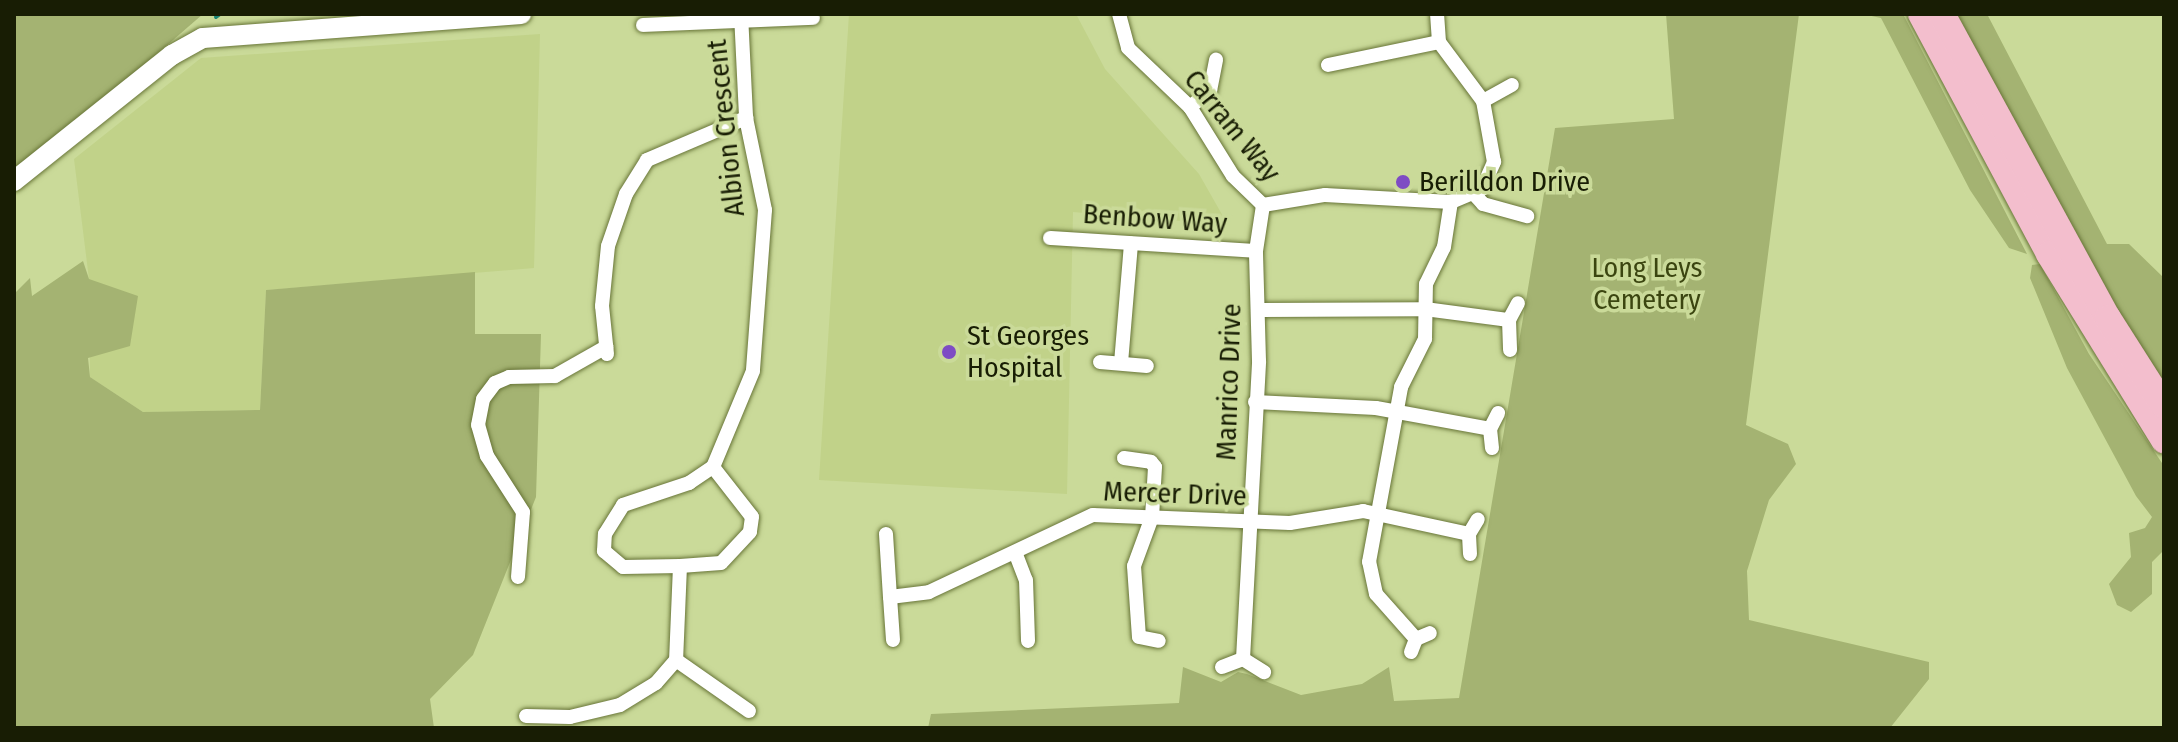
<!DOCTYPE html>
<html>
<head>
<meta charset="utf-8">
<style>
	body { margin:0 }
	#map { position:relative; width:2178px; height:742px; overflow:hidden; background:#cada99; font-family:"Fira Sans Condensed",sans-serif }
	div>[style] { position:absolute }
	.built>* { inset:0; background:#c1d289 }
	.green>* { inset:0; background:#a4b372 }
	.stream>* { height:4px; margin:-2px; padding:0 2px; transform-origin:2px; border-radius:2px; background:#1a8676 }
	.roads { filter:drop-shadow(0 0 2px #687538) drop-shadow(0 0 2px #687538) }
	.street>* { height:14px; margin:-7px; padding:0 7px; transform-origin:7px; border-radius:7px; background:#fff }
	.secondary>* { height:20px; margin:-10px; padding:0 10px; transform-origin:10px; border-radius:10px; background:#fff }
	.highway>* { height:26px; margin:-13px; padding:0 13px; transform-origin:13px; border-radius:13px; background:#f3becd }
	.dots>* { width:22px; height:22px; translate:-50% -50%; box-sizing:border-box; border:4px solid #cada99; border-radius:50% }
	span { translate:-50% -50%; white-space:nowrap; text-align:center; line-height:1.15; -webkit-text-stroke:7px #cada99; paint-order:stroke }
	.street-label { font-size:28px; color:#181d04 }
	.poi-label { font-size:28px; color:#181d04 }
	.left { translate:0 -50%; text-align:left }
	.park-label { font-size:28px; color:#3b4510 }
	.frame { position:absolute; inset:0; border:16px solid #181d04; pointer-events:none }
</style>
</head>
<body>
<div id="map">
	<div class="built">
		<div style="clip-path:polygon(849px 14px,1076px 14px,1105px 69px,1199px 174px,1228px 225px,1073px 212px,1067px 494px,819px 480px)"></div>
		<div style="clip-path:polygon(540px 34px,534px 268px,266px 290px,260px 410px,143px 412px,90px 377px,89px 279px,74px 159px,201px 58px)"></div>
	</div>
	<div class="green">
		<div style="clip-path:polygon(14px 14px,203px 14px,14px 178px)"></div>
		<div style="clip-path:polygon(1666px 14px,1799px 14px,1746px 425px,1788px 444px,1796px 464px,1769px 500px,1747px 571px,1749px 620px,1929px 662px,1929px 679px,1890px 728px,928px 728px,931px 714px,1179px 703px,1183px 667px,1221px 682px,1238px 672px,1247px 674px,1301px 695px,1362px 684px,1389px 667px,1394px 701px,1459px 698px,1555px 128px,1674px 119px)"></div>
		<div style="clip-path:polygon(1862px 14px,1903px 14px,2027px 254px,2009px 248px,1970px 190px,1881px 18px)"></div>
		<div style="clip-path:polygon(1957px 14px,1987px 14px,2107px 244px,2129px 244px,2164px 278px,2164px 382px,2119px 314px)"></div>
		<div style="clip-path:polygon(83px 261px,89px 279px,138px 296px,130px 346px,88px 358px,90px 377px,143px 412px,260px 410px,266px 290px,475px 272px,475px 334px,541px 334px,536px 497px,473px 655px,430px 699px,434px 728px,14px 728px,14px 294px,30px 278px,32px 296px)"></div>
		<div style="clip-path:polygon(2040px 264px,2089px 354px,2164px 466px,2164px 550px,2152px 562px,2152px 594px,2131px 612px,2117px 605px,2109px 584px,2131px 557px,2129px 533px,2145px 528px,2152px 517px,2136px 496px,2067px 368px,2030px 278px,2032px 265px)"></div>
	</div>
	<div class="stream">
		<div style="left:216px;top:17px;width:5px;rotate:-37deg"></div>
	</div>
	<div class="roads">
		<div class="street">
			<div style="left:741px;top:14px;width:104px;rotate:87.2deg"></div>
			<div style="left:746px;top:118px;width:94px;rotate:78.3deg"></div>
			<div style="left:765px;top:210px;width:161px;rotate:94.3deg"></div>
			<div style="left:753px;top:371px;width:104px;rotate:112.6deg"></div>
			<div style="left:713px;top:467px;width:63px;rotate:52deg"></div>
			<div style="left:752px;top:517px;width:15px;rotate:98deg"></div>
			<div style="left:750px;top:532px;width:42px;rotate:133.1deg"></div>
			<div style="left:721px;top:563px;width:41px;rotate:175.8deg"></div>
			<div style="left:680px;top:566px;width:94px;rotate:92.4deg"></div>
			<div style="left:676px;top:660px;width:89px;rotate:34.9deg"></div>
			<div style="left:1119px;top:14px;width:35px;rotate:75deg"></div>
			<div style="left:1128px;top:48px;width:86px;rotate:43.6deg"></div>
			<div style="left:1190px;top:107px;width:81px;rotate:58.1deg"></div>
			<div style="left:1233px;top:176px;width:42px;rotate:44deg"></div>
			<div style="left:1263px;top:205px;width:63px;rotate:-9.2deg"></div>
			<div style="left:1325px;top:195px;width:126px;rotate:3.2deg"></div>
			<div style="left:1451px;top:202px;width:34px;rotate:-23deg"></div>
			<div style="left:1482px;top:189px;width:30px;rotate:-66deg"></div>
			<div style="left:1494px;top:162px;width:62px;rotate:-100.2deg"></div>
			<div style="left:1483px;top:101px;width:74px;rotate:-126.7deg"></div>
			<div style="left:1439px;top:42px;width:28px;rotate:-94deg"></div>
			<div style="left:643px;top:25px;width:170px;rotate:-2.4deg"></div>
			<div style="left:1328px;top:65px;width:113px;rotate:-11.7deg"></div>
			<div style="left:1483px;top:101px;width:33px;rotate:-29deg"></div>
			<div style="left:1190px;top:107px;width:26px;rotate:-39deg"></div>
			<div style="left:1210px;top:91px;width:32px;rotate:-79deg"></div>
			<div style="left:1475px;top:195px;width:12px;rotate:48deg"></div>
			<div style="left:1483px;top:204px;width:46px;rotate:15.3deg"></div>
			<div style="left:1050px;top:238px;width:206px;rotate:3.6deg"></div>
			<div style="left:1260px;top:310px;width:165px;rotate:-0.3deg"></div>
			<div style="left:1425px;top:309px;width:85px;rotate:7.5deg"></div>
			<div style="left:1509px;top:320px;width:30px;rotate:88deg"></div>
			<div style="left:1509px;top:320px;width:19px;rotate:-62deg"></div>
			<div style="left:607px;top:354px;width:48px;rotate:-95.9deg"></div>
			<div style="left:602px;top:306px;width:60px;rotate:-84.3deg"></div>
			<div style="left:608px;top:246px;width:55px;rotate:-70.9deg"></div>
			<div style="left:626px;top:194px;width:40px;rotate:-58deg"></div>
			<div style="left:647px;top:160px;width:108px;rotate:-23deg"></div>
			<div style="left:1100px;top:362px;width:47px;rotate:4.9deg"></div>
			<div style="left:1121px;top:363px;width:120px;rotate:-85.2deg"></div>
			<div style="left:1255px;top:402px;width:121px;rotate:2.8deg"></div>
			<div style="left:1376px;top:408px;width:116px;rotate:10.4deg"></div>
			<div style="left:1492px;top:448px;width:19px;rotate:-96deg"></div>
			<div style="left:1490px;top:429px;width:18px;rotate:-63deg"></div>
			<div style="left:1124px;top:458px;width:27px;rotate:8deg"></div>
			<div style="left:1151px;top:462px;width:6px;rotate:51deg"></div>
			<div style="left:1155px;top:467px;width:50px;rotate:93.4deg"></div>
			<div style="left:1152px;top:517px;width:52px;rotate:110.2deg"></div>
			<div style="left:1134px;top:566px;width:71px;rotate:86deg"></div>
			<div style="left:1139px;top:637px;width:20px;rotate:11deg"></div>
			<div style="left:886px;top:534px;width:63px;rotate:86.4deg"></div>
			<div style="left:1015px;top:552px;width:30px;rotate:69deg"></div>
			<div style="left:1026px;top:580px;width:61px;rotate:88.1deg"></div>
			<div style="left:1470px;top:554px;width:20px;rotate:-93deg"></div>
			<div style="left:1469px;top:534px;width:17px;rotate:-59deg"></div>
			<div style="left:680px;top:566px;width:57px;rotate:179deg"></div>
			<div style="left:623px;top:567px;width:25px;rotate:-140deg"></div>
			<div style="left:604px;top:551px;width:17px;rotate:-87deg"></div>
			<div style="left:605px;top:534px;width:34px;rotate:-58deg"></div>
			<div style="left:623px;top:505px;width:70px;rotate:-18.4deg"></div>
			<div style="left:689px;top:483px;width:29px;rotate:-34deg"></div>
			<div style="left:518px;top:577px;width:65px;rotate:-85.6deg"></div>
			<div style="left:523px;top:512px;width:67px;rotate:-122.7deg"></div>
			<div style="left:487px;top:456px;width:32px;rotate:-106deg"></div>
			<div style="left:478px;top:425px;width:26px;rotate:-79deg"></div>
			<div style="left:483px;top:399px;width:20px;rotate:-53deg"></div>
			<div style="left:495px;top:383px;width:15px;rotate:-23deg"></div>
			<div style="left:509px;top:377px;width:46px;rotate:-1.2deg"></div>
			<div style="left:555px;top:376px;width:59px;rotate:-29.6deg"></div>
			<div style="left:1416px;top:639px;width:60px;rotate:-131.6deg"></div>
			<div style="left:1376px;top:594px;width:33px;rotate:-102deg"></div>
			<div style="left:1369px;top:562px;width:178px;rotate:-79.6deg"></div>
			<div style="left:1401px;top:387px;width:54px;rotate:-63.4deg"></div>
			<div style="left:1425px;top:339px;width:55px;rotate:-89deg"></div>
			<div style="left:1426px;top:284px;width:41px;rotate:-64.1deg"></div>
			<div style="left:1444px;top:247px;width:46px;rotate:-81.2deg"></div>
			<div style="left:893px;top:640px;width:43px;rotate:-94deg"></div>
			<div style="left:890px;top:597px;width:39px;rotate:-7deg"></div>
			<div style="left:929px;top:592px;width:181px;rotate:-25.2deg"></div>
			<div style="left:1093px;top:515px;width:197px;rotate:2.3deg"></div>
			<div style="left:1290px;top:523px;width:74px;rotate:-9.3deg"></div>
			<div style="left:1363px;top:511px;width:108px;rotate:12.2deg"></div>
			<div style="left:1411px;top:652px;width:14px;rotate:-69deg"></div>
			<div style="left:1416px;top:639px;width:15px;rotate:-23deg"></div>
			<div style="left:1243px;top:659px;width:298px;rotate:-86.9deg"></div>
			<div style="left:1259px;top:361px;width:110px;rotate:-91.6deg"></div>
			<div style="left:1256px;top:251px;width:47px;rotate:-81.3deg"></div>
			<div style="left:1222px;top:667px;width:22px;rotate:-21deg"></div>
			<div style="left:1243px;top:659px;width:25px;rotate:32deg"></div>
			<div style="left:526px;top:716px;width:44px;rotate:1.3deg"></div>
			<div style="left:570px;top:717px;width:51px;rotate:-13.5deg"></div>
			<div style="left:620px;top:705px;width:42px;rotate:-31.4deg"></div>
			<div style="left:656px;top:683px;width:30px;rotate:-49deg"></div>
		</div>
		<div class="secondary">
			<div style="left:14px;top:181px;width:202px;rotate:-38.6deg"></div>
			<div style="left:172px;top:55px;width:35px;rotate:-29deg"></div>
			<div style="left:203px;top:38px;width:319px;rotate:-4.3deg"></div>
		</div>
		<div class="highway">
			<div style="left:1921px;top:14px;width:272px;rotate:61.9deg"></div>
			<div style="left:2049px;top:254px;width:219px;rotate:58.3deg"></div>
			<div style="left:1942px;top:14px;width:346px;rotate:61.4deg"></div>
			<div style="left:2108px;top:318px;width:104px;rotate:57.5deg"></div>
		</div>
	</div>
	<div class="dots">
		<div style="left:1403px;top:182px;background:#7e4cc4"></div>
		<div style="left:949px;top:352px;background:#7e4cc4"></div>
	</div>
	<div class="street-label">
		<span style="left:1232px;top:126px;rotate:51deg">Carram Way</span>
		<span style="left:726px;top:128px;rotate:-96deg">Albion Crescent</span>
		<span style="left:1155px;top:219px;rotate:4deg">Benbow Way</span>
		<span style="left:1229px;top:382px;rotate:-88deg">Manrico Drive</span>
		<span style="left:1175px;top:494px;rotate:2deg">Mercer Drive</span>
	</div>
	<div class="poi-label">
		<span class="left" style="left:1419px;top:182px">Berilldon Drive</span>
		<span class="left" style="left:967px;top:352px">St Georges<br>Hospital</span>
	</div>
	<div class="park-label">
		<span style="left:1647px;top:284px">Long Leys<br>Cemetery</span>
	</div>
	<div class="frame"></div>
</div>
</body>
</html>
